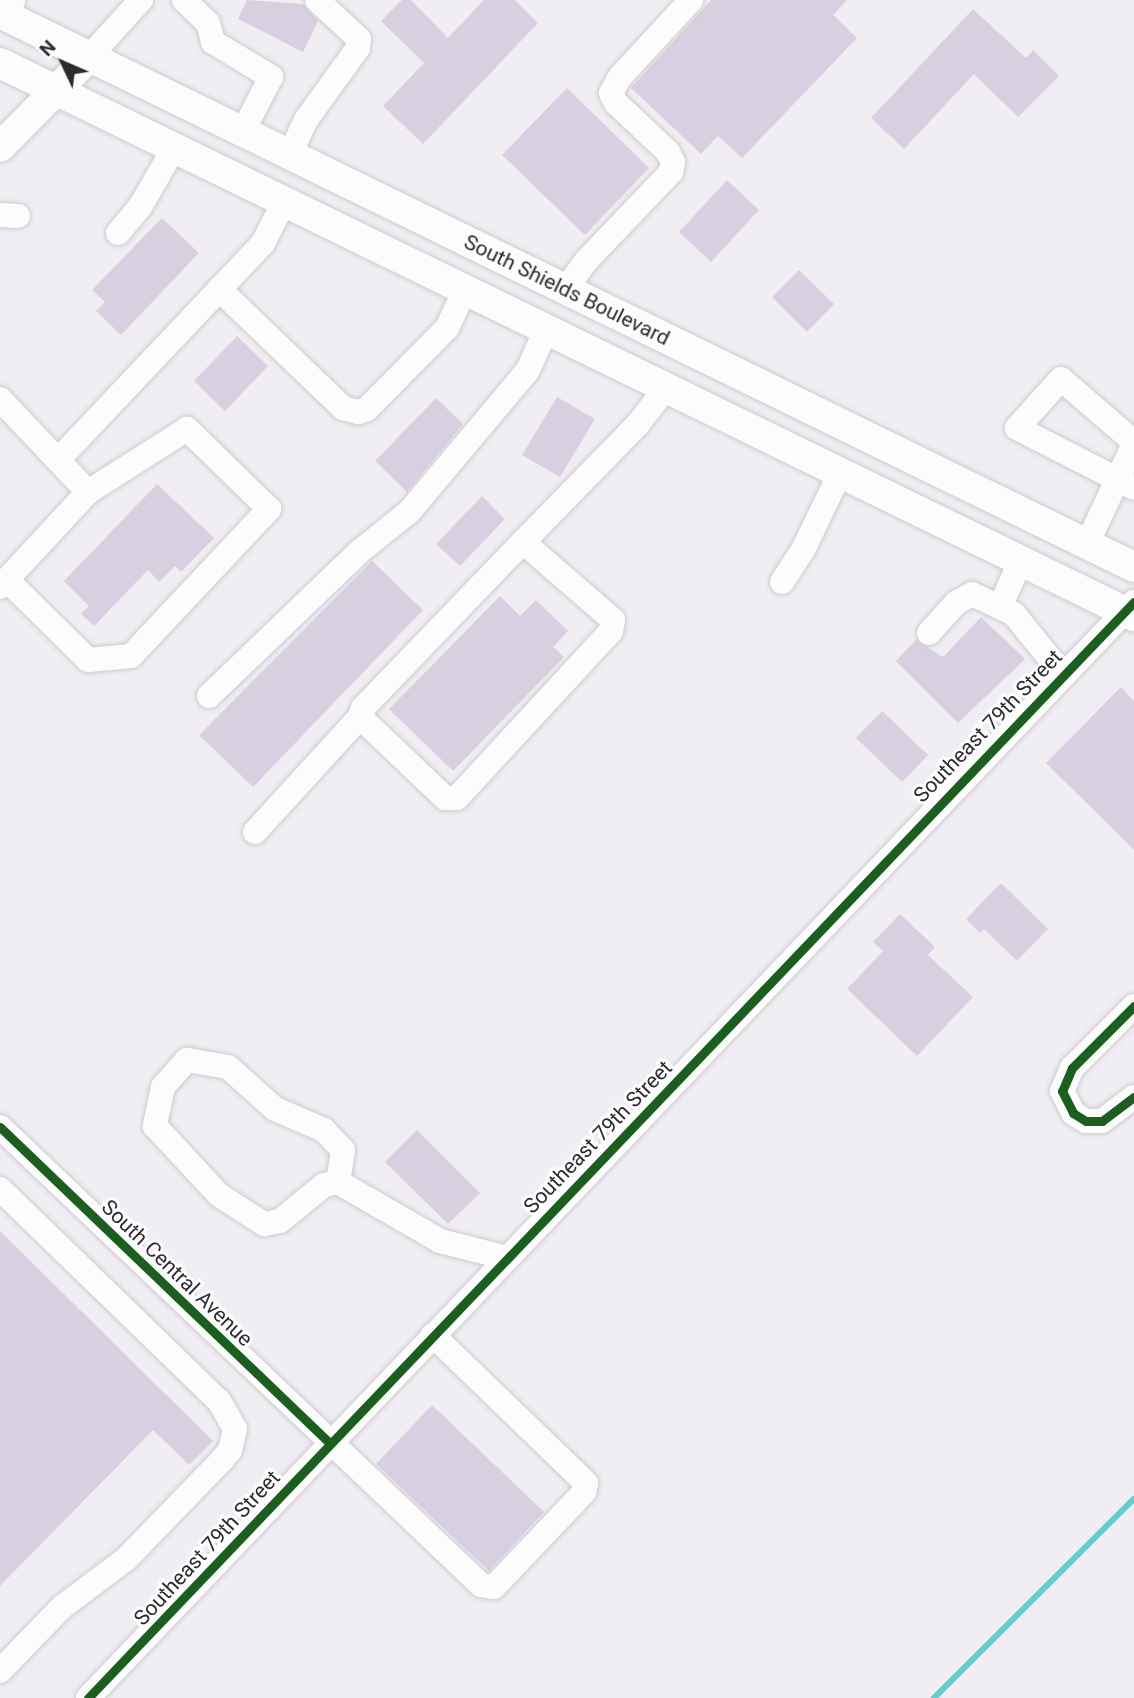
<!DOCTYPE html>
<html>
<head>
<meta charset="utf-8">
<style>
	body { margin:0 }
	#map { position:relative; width:1134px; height:1698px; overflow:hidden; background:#f1eef3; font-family:Roboto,sans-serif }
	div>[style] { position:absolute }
	.stream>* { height:6px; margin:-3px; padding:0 3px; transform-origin:3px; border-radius:3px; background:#64ccd2 }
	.building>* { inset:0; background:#d8cfe0 }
	.roads { filter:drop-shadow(0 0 2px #cdcbce) drop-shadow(0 0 2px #cdcbce) }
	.minor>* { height:24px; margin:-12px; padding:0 12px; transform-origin:12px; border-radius:12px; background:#fdfcfd }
	.major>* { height:30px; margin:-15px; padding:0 15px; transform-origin:15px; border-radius:15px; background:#fdfcfd }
	.highway>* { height:35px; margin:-17.5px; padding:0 17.5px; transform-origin:17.5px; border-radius:17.5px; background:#fdfcfd }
	.cycleway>* { height:9px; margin:-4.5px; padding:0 4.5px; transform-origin:4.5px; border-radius:4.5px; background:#1b5e20 }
	span { translate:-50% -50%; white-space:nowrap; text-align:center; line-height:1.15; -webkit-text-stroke:6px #fdfcfe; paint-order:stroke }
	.street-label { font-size:21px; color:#2c2b2d }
	.north { position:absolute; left:28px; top:28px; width:70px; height:70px; -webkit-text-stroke:5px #fdfcfe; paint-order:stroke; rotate:314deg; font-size:19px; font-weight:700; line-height:28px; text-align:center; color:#2c2b2d }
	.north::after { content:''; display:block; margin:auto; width:24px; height:32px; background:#2c2b2d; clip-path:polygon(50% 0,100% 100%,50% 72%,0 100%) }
</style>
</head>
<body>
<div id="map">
	<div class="stream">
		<div style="left:934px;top:1698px;width:282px;rotate:-44.9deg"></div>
	</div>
	<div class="building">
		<div style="clip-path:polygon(247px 0,303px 4px,318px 21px,303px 52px,238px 19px)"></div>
		<div style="clip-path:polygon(402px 0,411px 0,448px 38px,484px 0,515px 0,538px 23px,423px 144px,383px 106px,424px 63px,381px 21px)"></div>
		<div style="clip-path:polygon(711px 0,847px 0,833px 15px,857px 38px,742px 158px,718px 136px,701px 154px,631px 88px)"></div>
		<div style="clip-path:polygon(973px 9px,1026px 58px,1033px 50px,1059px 76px,1018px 117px,974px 74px,904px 149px,871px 118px)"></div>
		<div style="clip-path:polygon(567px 88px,649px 168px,585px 235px,502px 155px)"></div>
		<div style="clip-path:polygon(727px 180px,759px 210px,711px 262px,679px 232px)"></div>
		<div style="clip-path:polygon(162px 218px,199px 253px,121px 335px,96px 311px,105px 302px,92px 290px)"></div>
		<div style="clip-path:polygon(799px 270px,834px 304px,807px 332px,772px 297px)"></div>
		<div style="clip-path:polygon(237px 336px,268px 366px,225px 411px,194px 381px)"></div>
		<div style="clip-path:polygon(557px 397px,595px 419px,560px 477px,522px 455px)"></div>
		<div style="clip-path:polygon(436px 398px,463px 424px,407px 492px,375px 461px)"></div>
		<div style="clip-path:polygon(157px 484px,214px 538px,181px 572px,175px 566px,159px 582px,148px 570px,94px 626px,81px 614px,89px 606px,64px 581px)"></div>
		<div style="clip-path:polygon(482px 496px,505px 519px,460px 566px,436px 544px)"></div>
		<div style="clip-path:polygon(372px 561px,423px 610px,253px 787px,199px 735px)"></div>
		<div style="clip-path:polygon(500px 596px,520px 616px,536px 600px,568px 631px,553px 647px,564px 657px,453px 771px,389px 709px)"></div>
		<div style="clip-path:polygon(981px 617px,1025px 659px,958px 723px,896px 661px,916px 640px,943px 657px)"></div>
		<div style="clip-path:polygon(1121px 687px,1134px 701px,1134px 850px,1046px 763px)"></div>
		<div style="clip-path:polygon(882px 711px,928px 755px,902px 782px,856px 738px)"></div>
		<div style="clip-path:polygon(1001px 883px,1048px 929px,1017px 961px,984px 929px,980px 933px,966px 919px)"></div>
		<div style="clip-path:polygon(900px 914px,935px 947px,928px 955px,973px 997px,917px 1056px,847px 989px,883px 951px,873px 942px)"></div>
		<div style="clip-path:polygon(417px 1130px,480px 1193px,448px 1224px,385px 1162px)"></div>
		<div style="clip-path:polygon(0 1231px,213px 1441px,189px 1465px,153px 1430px,0 1586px)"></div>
		<div style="clip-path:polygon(432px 1405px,544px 1512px,489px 1571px,376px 1464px)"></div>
	</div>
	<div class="roads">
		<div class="minor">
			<div style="left:184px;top:0;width:33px;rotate:44deg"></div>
			<div style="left:208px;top:23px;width:20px;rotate:75deg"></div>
			<div style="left:213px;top:42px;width:68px;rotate:31.1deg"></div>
			<div style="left:271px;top:77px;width:61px;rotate:117.4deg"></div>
			<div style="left:90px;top:56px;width:76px;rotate:-47.7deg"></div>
			<div style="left:290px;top:154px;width:38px;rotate:-65deg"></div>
			<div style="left:306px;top:120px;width:89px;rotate:-54.2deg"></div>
			<div style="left:358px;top:48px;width:9px;rotate:-84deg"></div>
			<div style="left:359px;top:39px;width:57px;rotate:-137.1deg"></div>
			<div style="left:0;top:215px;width:18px;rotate:3deg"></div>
			<div style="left:118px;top:233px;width:34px;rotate:-50deg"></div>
			<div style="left:140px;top:207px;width:68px;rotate:-60deg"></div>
			<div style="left:219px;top:289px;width:172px;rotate:43.8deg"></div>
			<div style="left:343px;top:408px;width:16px;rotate:15deg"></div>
			<div style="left:358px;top:412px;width:9px;rotate:-18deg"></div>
			<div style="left:367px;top:409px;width:114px;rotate:-45.4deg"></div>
			<div style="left:447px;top:328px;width:42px;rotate:-64.7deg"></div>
			<div style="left:565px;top:290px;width:37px;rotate:-54deg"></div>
			<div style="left:587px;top:260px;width:122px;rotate:-46.3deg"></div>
			<div style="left:671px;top:172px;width:10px;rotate:-79deg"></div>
			<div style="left:673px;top:162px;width:11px;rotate:-117deg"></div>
			<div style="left:668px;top:152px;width:71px;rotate:-136.7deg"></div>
			<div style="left:616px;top:103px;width:11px;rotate:-117deg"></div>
			<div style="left:611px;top:93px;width:18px;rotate:-61deg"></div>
			<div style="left:620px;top:77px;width:105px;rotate:-47.3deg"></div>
			<div style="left:0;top:399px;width:128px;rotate:46.6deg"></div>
			<div style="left:88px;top:492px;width:129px;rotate:132.8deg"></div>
			<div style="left:1134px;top:442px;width:96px;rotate:-139.2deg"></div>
			<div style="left:1061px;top:379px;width:66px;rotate:131.9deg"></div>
			<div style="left:1017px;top:428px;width:131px;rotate:27.1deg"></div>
			<div style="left:58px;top:460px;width:299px;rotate:-46.6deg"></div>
			<div style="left:263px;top:243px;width:46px;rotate:-62.9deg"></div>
			<div style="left:523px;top:542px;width:119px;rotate:40.9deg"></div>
			<div style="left:613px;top:620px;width:11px;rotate:100deg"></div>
			<div style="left:611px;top:631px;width:227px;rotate:132.7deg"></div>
			<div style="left:457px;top:798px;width:12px;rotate:180deg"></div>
			<div style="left:445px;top:798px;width:117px;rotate:-136.4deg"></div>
			<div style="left:360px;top:717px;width:9px;rotate:-72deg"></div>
			<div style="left:363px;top:708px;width:231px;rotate:-46.1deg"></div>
			<div style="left:523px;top:542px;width:165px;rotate:-45.7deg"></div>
			<div style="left:638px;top:424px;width:46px;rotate:-52.1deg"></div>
			<div style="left:1087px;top:544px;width:110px;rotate:-64.8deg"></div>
			<div style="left:7px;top:580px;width:114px;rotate:44.6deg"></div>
			<div style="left:88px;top:660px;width:43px;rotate:-5.3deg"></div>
			<div style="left:131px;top:656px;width:202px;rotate:-46.8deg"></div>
			<div style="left:269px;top:509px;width:115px;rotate:-135.7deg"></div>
			<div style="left:187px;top:429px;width:117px;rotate:147.5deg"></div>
			<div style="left:782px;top:582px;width:38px;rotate:-57deg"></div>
			<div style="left:803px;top:550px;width:85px;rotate:-64.3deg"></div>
			<div style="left:1000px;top:607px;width:49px;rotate:-66deg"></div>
			<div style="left:929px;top:633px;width:40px;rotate:-48deg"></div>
			<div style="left:956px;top:603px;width:18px;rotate:-29deg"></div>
			<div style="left:972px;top:594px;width:47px;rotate:25.5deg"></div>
			<div style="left:1014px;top:614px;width:77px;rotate:51.3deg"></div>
			<div style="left:209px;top:696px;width:208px;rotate:-43.8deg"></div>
			<div style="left:359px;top:552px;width:64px;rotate:-38.7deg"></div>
			<div style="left:409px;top:512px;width:185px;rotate:-50deg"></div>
			<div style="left:528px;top:370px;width:44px;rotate:-65.8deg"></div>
			<div style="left:255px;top:832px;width:156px;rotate:-47.6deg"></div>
			<div style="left:1134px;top:1006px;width:88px;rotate:135deg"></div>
			<div style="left:1072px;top:1068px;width:25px;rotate:113deg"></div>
			<div style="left:1062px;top:1091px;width:25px;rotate:63deg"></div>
			<div style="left:1073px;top:1113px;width:15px;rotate:32deg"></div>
			<div style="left:1086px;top:1121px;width:16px"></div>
			<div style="left:1102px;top:1121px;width:40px;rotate:-37deg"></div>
			<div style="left:0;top:1127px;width:664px;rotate:43.6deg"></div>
			<div style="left:481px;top:1585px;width:13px;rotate:9deg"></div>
			<div style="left:494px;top:1587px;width:131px;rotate:-46.5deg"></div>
			<div style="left:584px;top:1492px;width:9px;rotate:-77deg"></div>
			<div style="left:586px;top:1483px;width:213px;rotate:-136deg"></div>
			<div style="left:338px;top:1182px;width:32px;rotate:-81deg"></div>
			<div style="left:343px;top:1150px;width:28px;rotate:-134deg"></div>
			<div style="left:324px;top:1130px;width:53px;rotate:-156.8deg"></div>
			<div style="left:275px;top:1109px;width:63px;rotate:-138.2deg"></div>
			<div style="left:228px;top:1067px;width:42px;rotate:-170.3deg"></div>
			<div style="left:187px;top:1060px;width:36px;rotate:132deg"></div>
			<div style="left:163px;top:1087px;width:40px;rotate:102deg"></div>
			<div style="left:155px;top:1126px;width:94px;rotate:47.2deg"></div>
			<div style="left:219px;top:1195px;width:54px;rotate:32.8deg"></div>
			<div style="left:264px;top:1224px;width:16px;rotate:-11deg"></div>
			<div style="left:280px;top:1221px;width:57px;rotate:-39.3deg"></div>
			<div style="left:324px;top:1185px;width:14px;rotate:-12deg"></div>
			<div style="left:338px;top:1182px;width:118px;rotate:30deg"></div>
			<div style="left:440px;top:1241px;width:69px;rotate:14.2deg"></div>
			<div style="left:0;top:1189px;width:305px;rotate:44.1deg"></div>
			<div style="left:219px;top:1401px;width:32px;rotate:60deg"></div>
			<div style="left:235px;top:1429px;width:22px;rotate:103deg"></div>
			<div style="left:230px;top:1450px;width:13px;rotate:129deg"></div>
			<div style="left:222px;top:1460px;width:138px;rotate:134.1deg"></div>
			<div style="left:126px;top:1559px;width:80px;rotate:143.1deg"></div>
			<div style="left:62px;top:1607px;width:89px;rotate:134.1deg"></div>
			<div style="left:88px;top:1698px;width:1515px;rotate:-46.34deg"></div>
		</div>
		<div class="major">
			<div style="left:0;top:13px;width:1262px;rotate:26.04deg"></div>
			<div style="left:0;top:63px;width:1262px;rotate:26deg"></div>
			<div style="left:0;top:147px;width:128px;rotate:-45.3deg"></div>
		</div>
		<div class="highway">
			<div style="left:0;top:7px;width:10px;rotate:-45deg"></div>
		</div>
	</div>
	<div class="cycleway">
		<div style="left:1134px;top:1006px;width:88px;rotate:135deg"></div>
		<div style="left:1072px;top:1068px;width:25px;rotate:113deg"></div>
		<div style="left:1062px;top:1091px;width:25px;rotate:63deg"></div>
		<div style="left:1073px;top:1113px;width:15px;rotate:32deg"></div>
		<div style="left:1086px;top:1121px;width:16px"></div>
		<div style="left:1102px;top:1121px;width:40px;rotate:-37deg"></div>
		<div style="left:0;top:1127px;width:457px;rotate:43.8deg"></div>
		<div style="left:88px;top:1698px;width:1515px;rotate:-46.34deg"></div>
	</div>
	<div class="street-label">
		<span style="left:567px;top:290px;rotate:26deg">South Shields Boulevard</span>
		<span style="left:988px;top:726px;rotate:-46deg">Southeast 79th Street</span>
		<span style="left:598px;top:1137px;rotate:-46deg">Southeast 79th Street</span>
		<span style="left:177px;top:1273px;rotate:44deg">South Central Avenue</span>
		<span style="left:207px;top:1548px;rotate:-47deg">Southeast 79th Street</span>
	</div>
	<div class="north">N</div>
</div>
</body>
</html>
